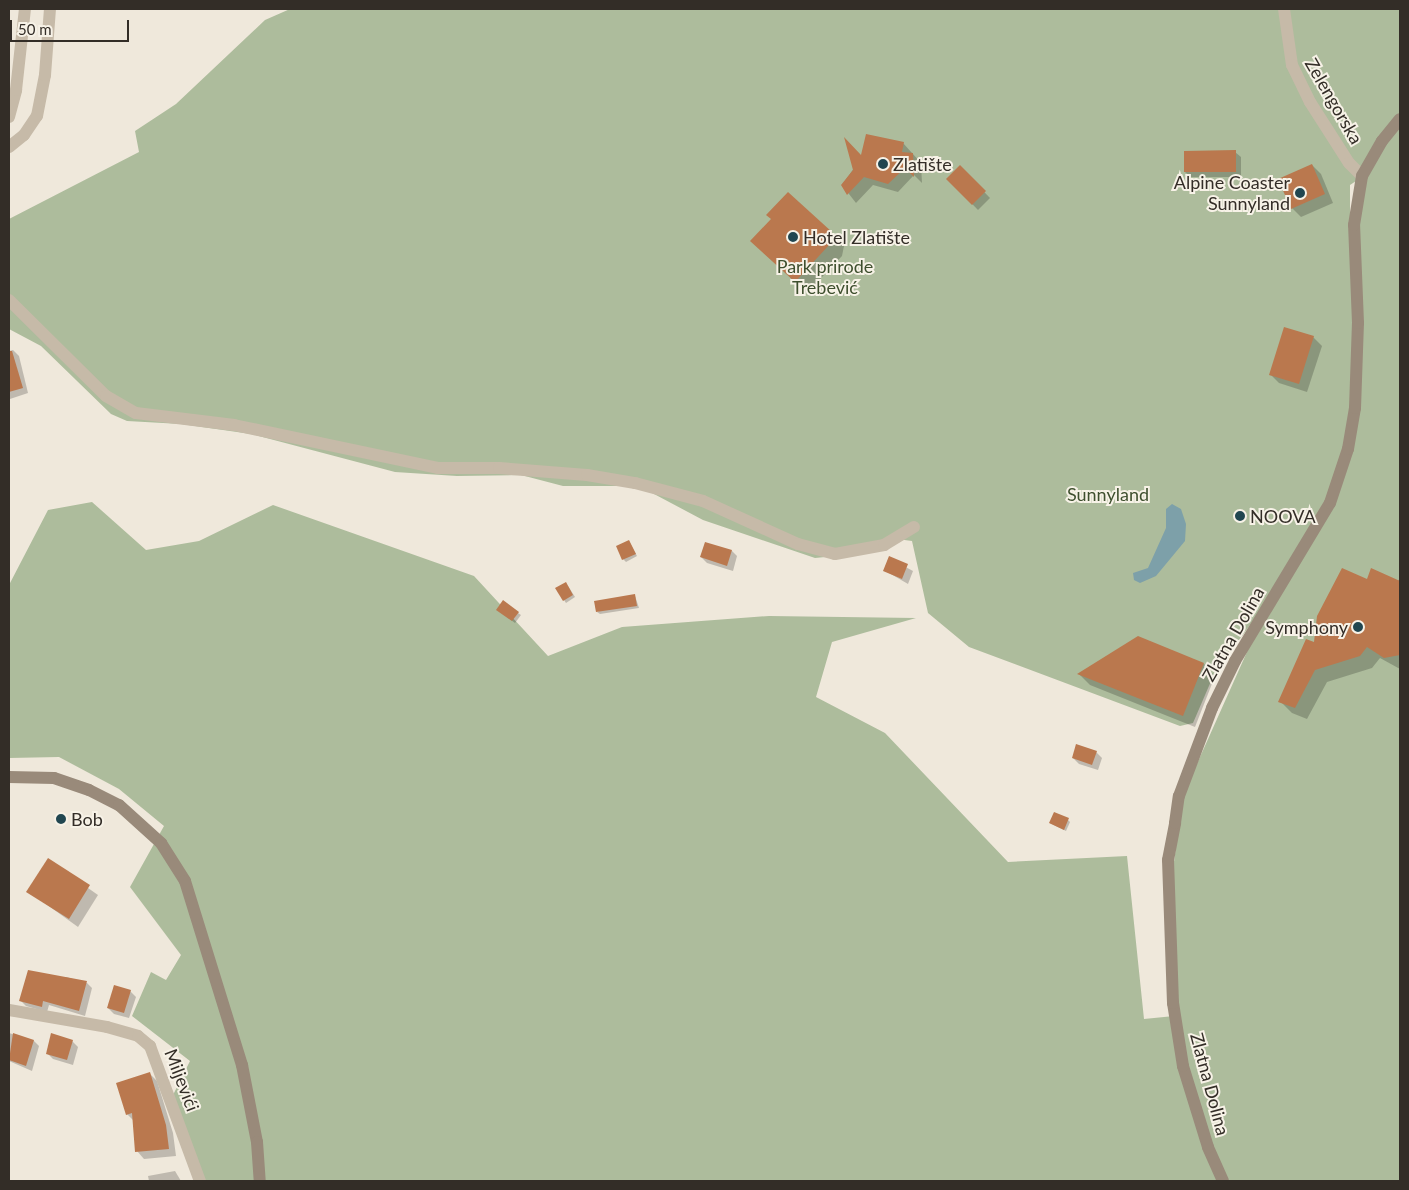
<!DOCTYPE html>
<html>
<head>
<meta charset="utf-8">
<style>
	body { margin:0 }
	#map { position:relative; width:1409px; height:1190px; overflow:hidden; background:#efe8db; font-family:Lato,sans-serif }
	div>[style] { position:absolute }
	.green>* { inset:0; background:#adbc9c }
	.water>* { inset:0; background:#7da0a9 }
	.shadow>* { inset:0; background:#0003 }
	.building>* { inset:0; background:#ba784e }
	.street>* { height:12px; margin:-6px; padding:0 6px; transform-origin:6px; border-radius:6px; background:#c6baa8 }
	.secondary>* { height:12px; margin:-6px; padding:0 6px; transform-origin:6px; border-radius:6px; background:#998a7a }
	.dots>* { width:14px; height:14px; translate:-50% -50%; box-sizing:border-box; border:2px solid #f7f2e7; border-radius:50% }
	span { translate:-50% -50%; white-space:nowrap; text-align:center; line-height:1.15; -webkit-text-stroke:4px #f7f2e7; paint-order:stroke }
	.street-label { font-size:18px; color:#332d27 }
	.poi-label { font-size:18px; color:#332d27 }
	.left { translate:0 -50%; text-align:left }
	.right { translate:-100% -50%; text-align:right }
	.park-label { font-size:18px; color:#3e4f2e }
	.frame { position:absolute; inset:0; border:10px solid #332d27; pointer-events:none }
	.scale { position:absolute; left:10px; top:20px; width:119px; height:22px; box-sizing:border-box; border:2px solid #332d27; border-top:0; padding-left:6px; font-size:15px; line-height:18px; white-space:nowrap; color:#332d27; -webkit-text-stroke:4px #f7f2e7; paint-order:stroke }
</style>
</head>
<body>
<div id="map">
	<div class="green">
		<div style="clip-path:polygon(evenodd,290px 9px,1400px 9px,1400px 1181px,198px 1181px,170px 1101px,190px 1061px,132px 1016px,151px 972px,166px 980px,181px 955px,130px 887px,164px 826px,119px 789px,59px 757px,9px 758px,9px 585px,48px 510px,92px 502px,146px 550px,199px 541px,273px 505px,474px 576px,548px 656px,622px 627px,769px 616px,916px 618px,832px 642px,816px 697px,885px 733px,1008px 862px,1127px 856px,1144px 1019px,1174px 1016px,1166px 921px,1183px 795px,1276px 587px,1243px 635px,1218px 665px,1193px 723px,1180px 726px,969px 647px,928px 613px,912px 541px,897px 539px,835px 556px,815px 558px,703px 520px,639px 486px,563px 486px,521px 475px,457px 476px,395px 472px,251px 434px,181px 424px,127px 421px,111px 414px,41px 346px,9px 329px,9px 219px,139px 152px,135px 131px,176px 104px,265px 20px,290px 9px,1356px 181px,1350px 217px,1350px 185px,1356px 181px)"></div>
	</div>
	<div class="water">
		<div style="clip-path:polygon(1172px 504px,1181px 509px,1186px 524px,1185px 541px,1156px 576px,1140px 583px,1134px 580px,1133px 573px,1148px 568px,1166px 528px,1166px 509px)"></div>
	</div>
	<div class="shadow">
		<div style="clip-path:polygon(903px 143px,921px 163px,922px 183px,914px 175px,898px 192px,873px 185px,856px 203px,842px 185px,862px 157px)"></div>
		<div style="clip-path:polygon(1235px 152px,1241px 157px,1241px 177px,1191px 177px,1185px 172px)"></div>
		<div style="clip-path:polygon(1312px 165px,1321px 174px,1333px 203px,1301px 217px,1292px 208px)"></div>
		<div style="clip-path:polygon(960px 167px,990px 198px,978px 210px,948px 179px)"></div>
		<div style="clip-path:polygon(831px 233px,844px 246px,842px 256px,807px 293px,764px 253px)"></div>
		<div style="clip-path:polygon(1313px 337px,1322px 346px,1307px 392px,1279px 383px,1270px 374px)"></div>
		<div style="clip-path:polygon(13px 350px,19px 356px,28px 393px,10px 399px,9px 351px)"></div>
		<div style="clip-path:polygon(629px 541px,637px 556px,626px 562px,623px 559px)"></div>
		<div style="clip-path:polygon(732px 551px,737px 556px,733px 571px,707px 563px,701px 557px)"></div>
		<div style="clip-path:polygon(889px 558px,913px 571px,908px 584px,884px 570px)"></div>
		<div style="clip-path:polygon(1400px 578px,1400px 669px,1380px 658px,1372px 668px,1327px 682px,1307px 719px,1292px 713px,1280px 701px,1315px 644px,1367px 580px,1398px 581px)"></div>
		<div style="clip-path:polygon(568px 586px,575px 597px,566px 603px,564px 600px)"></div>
		<div style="clip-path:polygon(635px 596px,639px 608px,600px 614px,597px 612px)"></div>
		<div style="clip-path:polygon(500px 612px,518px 613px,521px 615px,515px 623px)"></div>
		<div style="clip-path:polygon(1204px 664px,1215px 676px,1195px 727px,1090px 685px,1079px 674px)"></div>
		<div style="clip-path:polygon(1096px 752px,1102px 758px,1098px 770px,1079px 764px,1073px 758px)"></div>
		<div style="clip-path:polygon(1068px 820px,1070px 822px,1066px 831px,1050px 823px)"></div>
		<div style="clip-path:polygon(48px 860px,98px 895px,78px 927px,28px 891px)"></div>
		<div style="clip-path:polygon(66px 977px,87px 983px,92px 988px,85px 1016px,49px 1005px,47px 1012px,26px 1006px,20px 1000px,64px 981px)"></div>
		<div style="clip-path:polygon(130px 991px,136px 997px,129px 1018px,114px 1014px,108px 1008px)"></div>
		<div style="clip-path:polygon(9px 1033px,34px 1041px,39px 1046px,32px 1071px,9px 1061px)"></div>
		<div style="clip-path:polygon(72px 1041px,78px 1047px,73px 1065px,53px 1059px,47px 1053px)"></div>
		<div style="clip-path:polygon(149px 1073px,157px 1081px,173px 1133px,176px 1156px,144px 1159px,137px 1151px,134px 1121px,127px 1114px)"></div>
		<div style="clip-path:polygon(175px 1171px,181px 1181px,149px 1181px,148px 1176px)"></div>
	</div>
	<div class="building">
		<div style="clip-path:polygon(866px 134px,904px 142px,902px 152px,913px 153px,914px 177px,905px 168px,888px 184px,864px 177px,847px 195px,841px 185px,853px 170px,844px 137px,861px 155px)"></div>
		<div style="clip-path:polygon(1236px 150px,1236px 172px,1184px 172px,1184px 151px)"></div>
		<div style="clip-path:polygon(1312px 164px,1325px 194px,1291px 209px,1278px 179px)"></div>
		<div style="clip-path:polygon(960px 165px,986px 191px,972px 205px,946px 179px)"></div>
		<div style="clip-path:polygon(788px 192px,832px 232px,830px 244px,795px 282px,750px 241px,771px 219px,766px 215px)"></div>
		<div style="clip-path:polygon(1284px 327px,1314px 336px,1299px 384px,1269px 375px)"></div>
		<div style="clip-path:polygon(9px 351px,12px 351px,23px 388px,9px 392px)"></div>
		<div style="clip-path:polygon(629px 540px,636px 554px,622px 560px,616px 546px)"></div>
		<div style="clip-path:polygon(705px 542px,732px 550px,727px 566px,700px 557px)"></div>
		<div style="clip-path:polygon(889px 556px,908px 564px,902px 579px,883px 571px)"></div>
		<div style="clip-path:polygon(1342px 568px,1367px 579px,1371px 568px,1400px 581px,1400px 655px,1384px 658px,1367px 647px,1360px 656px,1315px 670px,1295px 708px,1278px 702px,1306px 639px,1314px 642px,1317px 616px)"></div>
		<div style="clip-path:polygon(566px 582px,573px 595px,563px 601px,555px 588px)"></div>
		<div style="clip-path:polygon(635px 594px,637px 606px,596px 612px,594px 601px)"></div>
		<div style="clip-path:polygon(503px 600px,519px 612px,512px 621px,496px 610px)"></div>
		<div style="clip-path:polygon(1138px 636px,1204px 663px,1183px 716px,1077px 674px)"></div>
		<div style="clip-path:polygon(1076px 744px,1097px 751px,1092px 765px,1072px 758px)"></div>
		<div style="clip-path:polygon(1054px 812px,1069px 818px,1064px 830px,1049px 823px)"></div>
		<div style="clip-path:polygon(48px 858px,90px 885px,69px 919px,26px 892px)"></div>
		<div style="clip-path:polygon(28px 970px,87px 981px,79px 1011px,43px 1001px,42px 1007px,19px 1001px)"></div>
		<div style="clip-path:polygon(114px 985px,131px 990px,124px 1013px,107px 1008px)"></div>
		<div style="clip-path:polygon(13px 1033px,34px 1040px,26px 1066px,9px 1060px)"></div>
		<div style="clip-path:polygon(51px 1033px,73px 1040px,67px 1060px,46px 1054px)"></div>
		<div style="clip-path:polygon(150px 1072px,166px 1125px,169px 1149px,135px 1152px,132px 1113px,126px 1115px,116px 1083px)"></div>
	</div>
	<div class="street">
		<div style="left:1284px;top:9px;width:57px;rotate:81.9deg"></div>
		<div style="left:1292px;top:65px;width:41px;rotate:64.1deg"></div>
		<div style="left:1310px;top:102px;width:72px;rotate:57.4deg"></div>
		<div style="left:1349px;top:163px;width:18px;rotate:45deg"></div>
		<div style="left:9px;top:117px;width:28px;rotate:-75deg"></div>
		<div style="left:16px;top:90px;width:81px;rotate:-83.7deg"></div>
		<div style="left:9px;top:147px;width:19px;rotate:-39deg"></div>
		<div style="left:24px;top:135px;width:23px;rotate:-56deg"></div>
		<div style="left:37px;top:116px;width:42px;rotate:-79deg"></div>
		<div style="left:45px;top:75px;width:66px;rotate:-85.7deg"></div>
		<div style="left:9px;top:300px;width:136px;rotate:44.7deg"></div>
		<div style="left:106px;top:396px;width:34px;rotate:30deg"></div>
		<div style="left:136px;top:413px;width:99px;rotate:7deg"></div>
		<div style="left:234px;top:425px;width:208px;rotate:11.9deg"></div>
		<div style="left:438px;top:468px;width:61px"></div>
		<div style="left:499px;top:468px;width:88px;rotate:4.5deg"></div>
		<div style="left:587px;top:475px;width:49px;rotate:9.5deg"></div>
		<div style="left:635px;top:483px;width:70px;rotate:14.8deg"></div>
		<div style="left:703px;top:501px;width:104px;rotate:24.4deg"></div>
		<div style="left:798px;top:544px;width:38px;rotate:15deg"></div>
		<div style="left:835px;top:554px;width:50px;rotate:-10.4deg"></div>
		<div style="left:884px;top:545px;width:35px;rotate:-31deg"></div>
		<div style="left:9px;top:1010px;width:99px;rotate:9.8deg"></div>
		<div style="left:107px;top:1027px;width:32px;rotate:16deg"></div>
		<div style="left:138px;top:1036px;width:16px;rotate:40deg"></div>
		<div style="left:150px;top:1046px;width:144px;rotate:69.7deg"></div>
	</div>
	<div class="secondary">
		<div style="left:9px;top:777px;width:45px;rotate:1.3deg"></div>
		<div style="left:54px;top:778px;width:37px;rotate:19deg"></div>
		<div style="left:89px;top:790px;width:34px;rotate:27deg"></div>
		<div style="left:119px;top:805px;width:57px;rotate:42.1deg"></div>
		<div style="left:161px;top:843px;width:45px;rotate:57.7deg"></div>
		<div style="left:185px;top:881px;width:193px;rotate:72.8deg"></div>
		<div style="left:242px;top:1065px;width:78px;rotate:79deg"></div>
		<div style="left:257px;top:1142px;width:39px;rotate:86deg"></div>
		<div style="left:1223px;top:1181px;width:37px;rotate:-114deg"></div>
		<div style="left:1208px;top:1147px;width:85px;rotate:-107.2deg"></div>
		<div style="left:1183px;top:1066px;width:64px;rotate:-99deg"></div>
		<div style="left:1173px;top:1003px;width:143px;rotate:-92deg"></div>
		<div style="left:1168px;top:860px;width:38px;rotate:-79deg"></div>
		<div style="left:1175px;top:823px;width:27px;rotate:-82deg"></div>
		<div style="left:1179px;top:796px;width:94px;rotate:-69.4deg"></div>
		<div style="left:1212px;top:708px;width:52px;rotate:-63.9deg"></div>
		<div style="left:1235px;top:661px;width:184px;rotate:-59deg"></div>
		<div style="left:1330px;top:503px;width:57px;rotate:-71.6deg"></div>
		<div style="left:1348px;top:449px;width:42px;rotate:-80.3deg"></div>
		<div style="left:1355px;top:408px;width:85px;rotate:-88deg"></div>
		<div style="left:1358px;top:323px;width:98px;rotate:-92.3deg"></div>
		<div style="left:1354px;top:225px;width:50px;rotate:-80.7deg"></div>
		<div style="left:1362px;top:176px;width:40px;rotate:-60.3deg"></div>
		<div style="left:1382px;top:141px;width:28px;rotate:-51deg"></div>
	</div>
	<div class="dots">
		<div style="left:883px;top:164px;background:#214650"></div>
		<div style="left:1300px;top:193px;background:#214650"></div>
		<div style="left:793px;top:237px;background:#214650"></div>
		<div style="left:1240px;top:516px;background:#214650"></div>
		<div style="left:1358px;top:627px;background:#214650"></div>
		<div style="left:61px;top:819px;background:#214650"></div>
	</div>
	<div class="street-label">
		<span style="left:1334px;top:101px;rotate:60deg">Zelengorska</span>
		<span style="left:1233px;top:634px;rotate:-60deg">Zlatna Dolina</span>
		<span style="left:182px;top:1080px;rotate:69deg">Miljevići</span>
		<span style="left:1210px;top:1084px;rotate:75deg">Zlatna Dolina</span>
	</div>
	<div class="poi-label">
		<span class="left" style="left:893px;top:164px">Zlatište</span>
		<span class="right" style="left:1290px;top:193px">Alpine Coaster<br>Sunnyland</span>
		<span class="left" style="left:803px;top:237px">Hotel Zlatište</span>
		<span class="left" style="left:1250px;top:516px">NOOVA</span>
		<span class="right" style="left:1348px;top:627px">Symphony</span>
		<span class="left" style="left:71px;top:819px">Bob</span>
	</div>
	<div class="park-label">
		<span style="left:825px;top:277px">Park prirode<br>Trebević</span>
		<span style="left:1108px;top:494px">Sunnyland</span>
	</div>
	<div class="frame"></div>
	<div class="scale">50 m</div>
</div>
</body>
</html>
